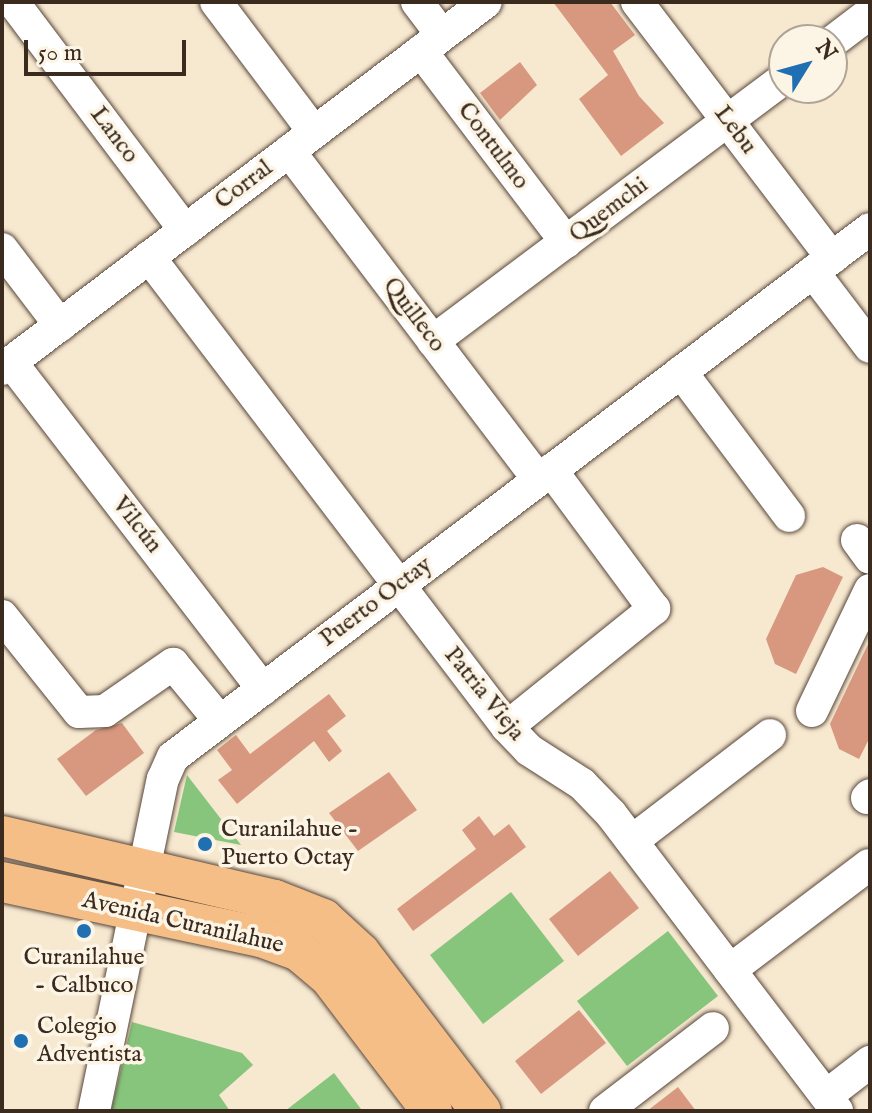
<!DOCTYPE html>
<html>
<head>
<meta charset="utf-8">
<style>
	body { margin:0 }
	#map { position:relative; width:872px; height:1113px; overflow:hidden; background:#f7e8d0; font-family:"IM FELL English",serif }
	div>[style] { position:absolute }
	.green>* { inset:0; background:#87c57c }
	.building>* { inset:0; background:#d8987f }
	.roads { filter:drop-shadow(0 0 2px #574639) drop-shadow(0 0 2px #574639) }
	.minor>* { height:32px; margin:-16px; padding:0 16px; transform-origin:16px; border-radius:16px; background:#fff }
	.major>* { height:40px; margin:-20px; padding:0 20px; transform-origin:20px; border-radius:20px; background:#f6be87 }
	.dots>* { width:22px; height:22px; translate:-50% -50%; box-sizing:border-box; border:4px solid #fcf5e5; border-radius:50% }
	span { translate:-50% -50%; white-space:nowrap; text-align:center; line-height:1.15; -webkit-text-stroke:7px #fcf5e5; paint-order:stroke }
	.street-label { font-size:24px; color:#3b2a1e }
	.poi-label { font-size:24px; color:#3b2a1e }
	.left { translate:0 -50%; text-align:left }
	.frame { position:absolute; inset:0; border:4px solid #3b2a1e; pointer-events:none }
	.north { position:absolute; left:768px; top:24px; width:80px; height:80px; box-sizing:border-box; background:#fcf5e5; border:2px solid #afa495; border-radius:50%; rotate:53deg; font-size:22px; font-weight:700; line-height:32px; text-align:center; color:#3b2a1e }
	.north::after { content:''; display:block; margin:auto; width:28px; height:36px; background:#1f6fb2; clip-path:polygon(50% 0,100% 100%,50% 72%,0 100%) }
	.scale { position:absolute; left:24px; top:40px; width:162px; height:36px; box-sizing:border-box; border:4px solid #3b2a1e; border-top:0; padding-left:10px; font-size:24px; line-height:28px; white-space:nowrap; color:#3b2a1e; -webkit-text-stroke:6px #fcf5e5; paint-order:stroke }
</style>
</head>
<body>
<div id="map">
	<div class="green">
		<div style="clip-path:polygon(187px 775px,241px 845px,174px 832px)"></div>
		<div style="clip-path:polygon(511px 892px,564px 961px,483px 1024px,430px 955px)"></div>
		<div style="clip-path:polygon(668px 931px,718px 996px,627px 1066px,577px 1001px)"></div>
		<div style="clip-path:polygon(132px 1022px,242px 1053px,253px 1065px,219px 1095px,230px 1111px,111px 1111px)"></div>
		<div style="clip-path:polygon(334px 1073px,361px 1109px,285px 1111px)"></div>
	</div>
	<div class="building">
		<div style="clip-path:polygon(553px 2px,610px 2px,635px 35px,613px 51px,639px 96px,664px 123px,621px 156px,579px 99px,608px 75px)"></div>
		<div style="clip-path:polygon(520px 62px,537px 85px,500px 120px,480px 93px)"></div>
		<div style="clip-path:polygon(823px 567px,843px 577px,796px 674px,775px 664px,766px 639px,796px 575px)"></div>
		<div style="clip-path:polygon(870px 640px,870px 737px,859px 759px,839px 749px,830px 724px)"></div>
		<div style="clip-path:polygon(329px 694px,346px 716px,327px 731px,342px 751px,329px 762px,314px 741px,237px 804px,218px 780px,232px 770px,217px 750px,236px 735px,250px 754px)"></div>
		<div style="clip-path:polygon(122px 723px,144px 753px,86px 796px,57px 759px,96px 730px)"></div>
		<div style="clip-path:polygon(389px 772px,417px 810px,358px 851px,329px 813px)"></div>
		<div style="clip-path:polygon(479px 816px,494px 836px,509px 824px,526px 847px,413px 931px,397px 909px,476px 849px,462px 830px)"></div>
		<div style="clip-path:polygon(610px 871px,639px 908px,578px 956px,549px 919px)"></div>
		<div style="clip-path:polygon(579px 1010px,606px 1043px,541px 1094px,515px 1061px)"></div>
		<div style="clip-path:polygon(678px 1087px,696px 1111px,647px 1111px)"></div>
	</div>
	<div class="roads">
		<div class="minor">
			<div style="left:13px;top:2px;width:286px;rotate:53deg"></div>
			<div style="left:216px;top:2px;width:163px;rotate:53deg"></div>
			<div style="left:417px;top:2px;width:41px;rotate:52.9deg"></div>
			<div style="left:637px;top:2px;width:322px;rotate:52.7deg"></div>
			<div style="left:832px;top:42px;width:48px;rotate:-37.3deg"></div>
			<div style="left:421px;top:51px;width:240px;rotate:52.8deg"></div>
			<div style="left:289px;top:151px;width:413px;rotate:52.8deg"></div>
			<div style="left:2px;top:249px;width:96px;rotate:52.7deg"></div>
			<div style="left:149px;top:257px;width:591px;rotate:52.7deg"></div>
			<div style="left:507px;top:727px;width:32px;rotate:46deg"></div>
			<div style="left:529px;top:750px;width:63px;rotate:32.7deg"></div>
			<div style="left:582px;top:784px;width:42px;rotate:46deg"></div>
			<div style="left:611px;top:814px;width:373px;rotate:52.7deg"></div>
			<div style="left:813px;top:272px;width:94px;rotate:52.8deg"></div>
			<div style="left:433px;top:341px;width:439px;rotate:-36.8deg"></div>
			<div style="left:11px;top:362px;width:413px;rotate:52.4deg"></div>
			<div style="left:2px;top:369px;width:607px;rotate:-37.17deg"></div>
			<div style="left:681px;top:372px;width:180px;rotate:53.1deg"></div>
			<div style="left:857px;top:540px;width:22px;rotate:54deg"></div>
			<div style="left:2px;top:616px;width:123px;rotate:51.3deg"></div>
			<div style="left:79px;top:712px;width:26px;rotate:-2deg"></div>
			<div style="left:105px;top:711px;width:83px;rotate:-34.7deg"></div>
			<div style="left:173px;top:664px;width:74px;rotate:50.5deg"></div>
			<div style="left:812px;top:711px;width:134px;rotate:-64.4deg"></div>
			<div style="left:507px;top:727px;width:189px;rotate:-38.8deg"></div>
			<div style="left:654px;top:609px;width:173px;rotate:-126.5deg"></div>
			<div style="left:867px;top:798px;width:4px;rotate:-45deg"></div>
			<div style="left:632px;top:841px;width:174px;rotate:-37.5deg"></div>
			<div style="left:730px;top:970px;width:174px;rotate:-37.1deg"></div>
			<div style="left:826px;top:1096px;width:56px;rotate:-37.7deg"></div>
			<div style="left:94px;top:1111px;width:339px;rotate:-78.3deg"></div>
			<div style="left:163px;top:779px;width:24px;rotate:-66deg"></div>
			<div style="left:173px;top:757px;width:874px;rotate:-37.15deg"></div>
			<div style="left:605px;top:1111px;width:136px;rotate:-37.5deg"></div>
		</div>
		<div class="major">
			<div style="left:2px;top:836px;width:280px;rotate:13.2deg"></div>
			<div style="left:275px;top:900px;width:52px;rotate:21.6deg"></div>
			<div style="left:323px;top:919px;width:50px;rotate:42.6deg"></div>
			<div style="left:360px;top:953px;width:199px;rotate:52.6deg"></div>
			<div style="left:2px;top:882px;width:265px;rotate:12deg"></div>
			<div style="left:261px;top:937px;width:40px;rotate:20.2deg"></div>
			<div style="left:299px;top:951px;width:39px;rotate:40deg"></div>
			<div style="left:329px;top:976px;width:170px;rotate:52.7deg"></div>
		</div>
	</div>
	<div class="dots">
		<div style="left:205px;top:844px;background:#1f6fb2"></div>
		<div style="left:84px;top:931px;background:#1f6fb2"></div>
		<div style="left:21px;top:1041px;background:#1f6fb2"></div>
	</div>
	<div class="street-label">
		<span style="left:735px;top:130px;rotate:53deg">Lebu</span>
		<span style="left:114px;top:135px;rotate:53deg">Lanco</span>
		<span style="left:493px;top:146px;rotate:53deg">Contulmo</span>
		<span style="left:244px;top:185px;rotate:-37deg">Corral</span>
		<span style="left:609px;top:210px;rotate:-37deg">Quemchi</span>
		<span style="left:414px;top:315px;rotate:53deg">Quilleco</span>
		<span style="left:137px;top:525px;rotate:52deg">Vilcún</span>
		<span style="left:376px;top:602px;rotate:-37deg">Puerto Octay</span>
		<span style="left:484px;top:694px;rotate:51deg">Patria Vieja</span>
		<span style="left:183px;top:923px;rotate:13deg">Avenida Curanilahue</span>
	</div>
	<div class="poi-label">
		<span class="left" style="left:221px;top:844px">Curanilahue -<br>Puerto Octay</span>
		<span style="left:84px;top:972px">Curanilahue<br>- Calbuco</span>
		<span class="left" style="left:37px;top:1041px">Colegio<br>Adventista</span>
	</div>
	<div class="frame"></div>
	<div class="north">N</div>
	<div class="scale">50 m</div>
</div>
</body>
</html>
